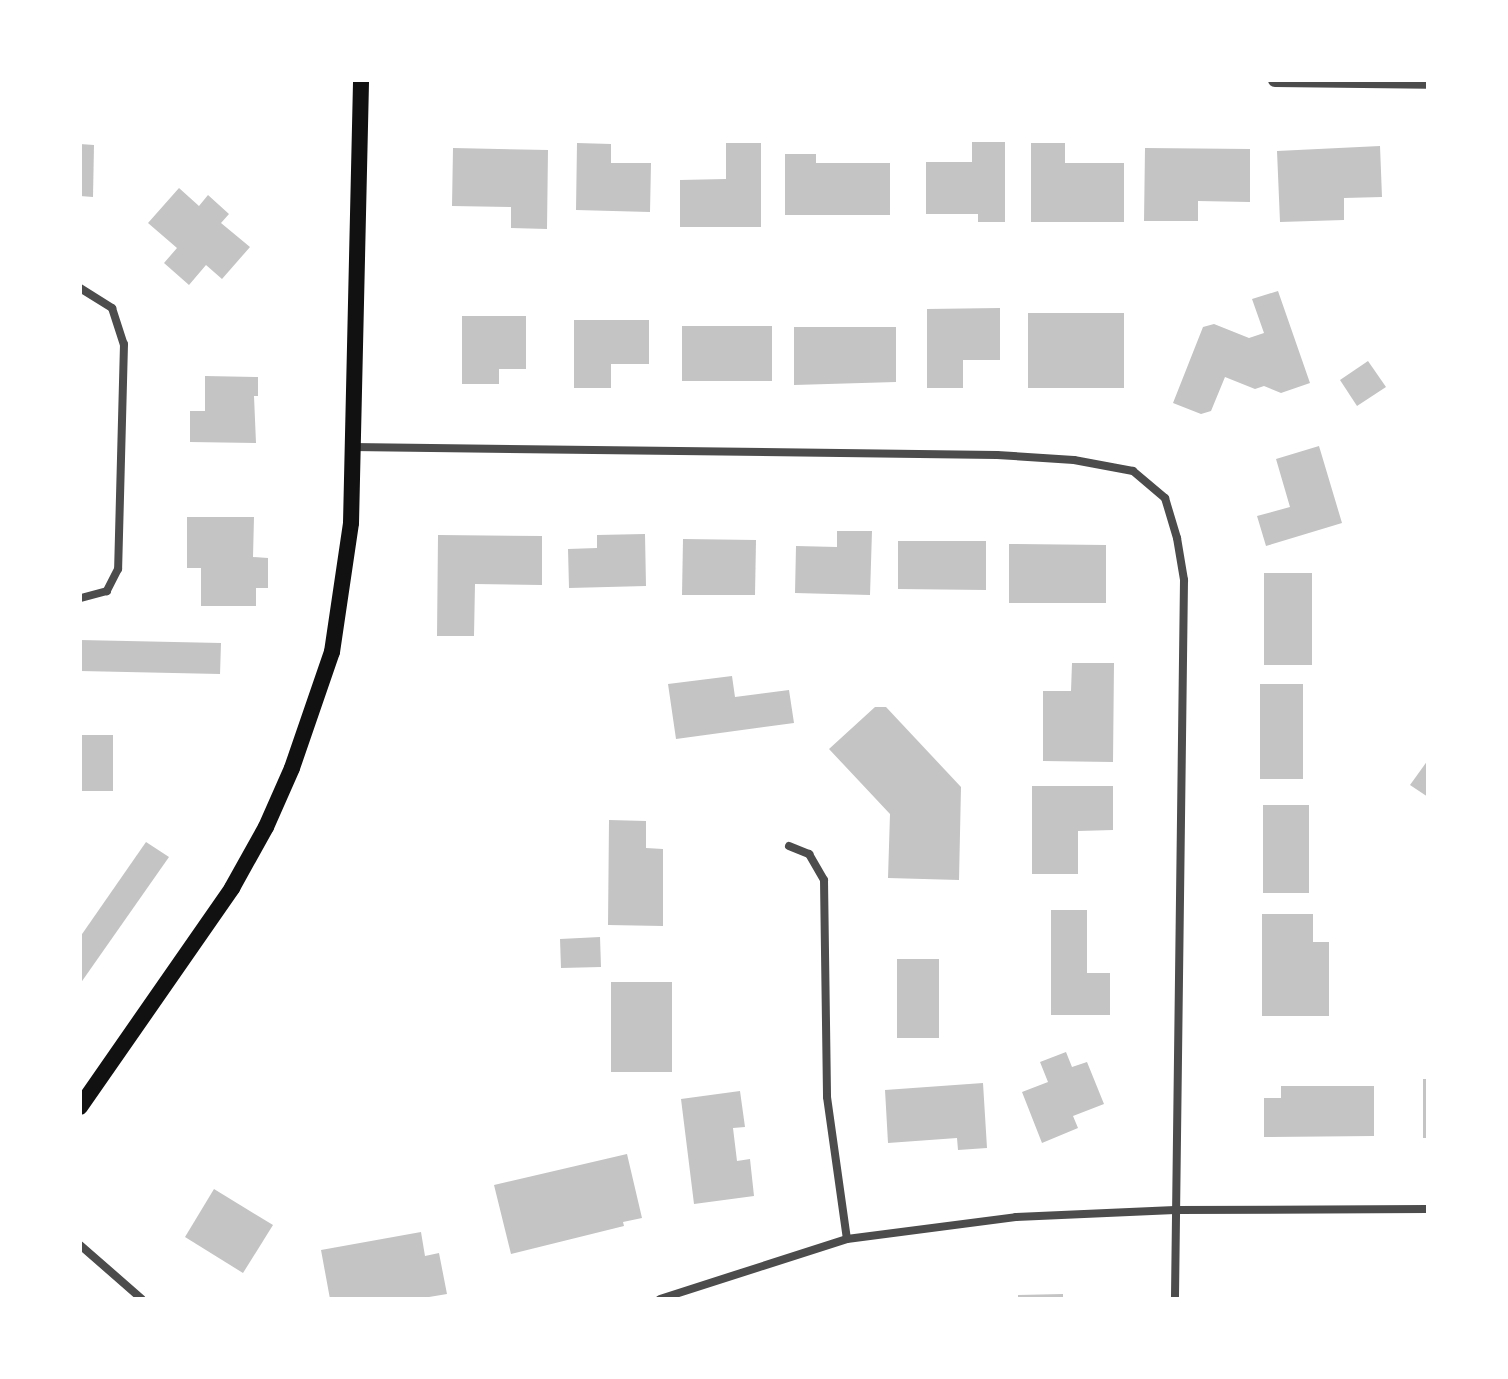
<!DOCTYPE html>
<html>
<head>
<meta charset="utf-8">
<style>
	body { margin:0 }
	#map { position:relative; width:1508px; height:1379px; overflow:hidden; background:#fff; font-family:Ubuntu,sans-serif }
	div>[style] { position:absolute }
	.building>* { inset:0; background:#c4c4c4 }
	.minor>* { height:8px; margin:-4px; padding:0 4px; transform-origin:4px; border-radius:4px; background:#4c4c4c }
	.tertiary>* { height:14px; margin:-7px; padding:0 7px; transform-origin:7px; border-radius:7px; background:#4c4c4c }
	.secondary>* { height:16px; margin:-8px; padding:0 8px; transform-origin:8px; border-radius:8px; background:#111 }
	span { translate:-50% -50%; white-space:nowrap; text-align:center; line-height:1.15; -webkit-text-stroke:8px #fff; paint-order:stroke }
	.frame { position:absolute; inset:0; border:82px solid #fff; pointer-events:none }
</style>
</head>
<body>
<div id="map">
	<div class="building">
		<div style="clip-path:polygon(972px 142px,1005px 142px,1005px 222px,978px 222px,978px 214px,926px 214px,926px 162px,972px 162px)"></div>
		<div style="clip-path:polygon(577px 143px,611px 144px,611px 163px,651px 163px,650px 212px,576px 210px)"></div>
		<div style="clip-path:polygon(726px 143px,761px 143px,761px 227px,680px 227px,680px 180px,726px 179px)"></div>
		<div style="clip-path:polygon(1031px 143px,1065px 143px,1065px 163px,1124px 163px,1124px 222px,1031px 222px)"></div>
		<div style="clip-path:polygon(80px 144px,94px 145px,93px 197px,80px 196px)"></div>
		<div style="clip-path:polygon(1380px 146px,1382px 197px,1344px 198px,1344px 220px,1280px 222px,1277px 151px)"></div>
		<div style="clip-path:polygon(453px 148px,548px 150px,547px 229px,511px 228px,511px 207px,452px 206px)"></div>
		<div style="clip-path:polygon(1145px 148px,1250px 149px,1250px 202px,1198px 201px,1198px 221px,1144px 221px)"></div>
		<div style="clip-path:polygon(785px 154px,816px 154px,816px 163px,890px 163px,890px 215px,785px 215px)"></div>
		<div style="clip-path:polygon(179px 188px,199px 206px,208px 195px,229px 214px,221px 223px,250px 247px,222px 279px,206px 265px,189px 285px,164px 263px,177px 248px,148px 223px)"></div>
		<div style="clip-path:polygon(1278px 291px,1310px 383px,1281px 393px,1264px 386px,1255px 389px,1225px 377px,1211px 411px,1201px 414px,1173px 403px,1203px 327px,1214px 324px,1249px 338px,1264px 333px,1252px 299px)"></div>
		<div style="clip-path:polygon(1000px 308px,1000px 360px,963px 360px,963px 388px,927px 388px,927px 309px)"></div>
		<div style="clip-path:polygon(1028px 313px,1124px 313px,1124px 388px,1028px 388px)"></div>
		<div style="clip-path:polygon(462px 316px,526px 316px,526px 369px,499px 369px,499px 384px,462px 384px)"></div>
		<div style="clip-path:polygon(574px 320px,649px 320px,649px 364px,611px 364px,611px 388px,574px 388px)"></div>
		<div style="clip-path:polygon(682px 326px,772px 326px,772px 381px,682px 381px)"></div>
		<div style="clip-path:polygon(794px 327px,896px 327px,896px 382px,794px 385px)"></div>
		<div style="clip-path:polygon(1368px 361px,1386px 387px,1357px 406px,1340px 380px)"></div>
		<div style="clip-path:polygon(205px 376px,258px 377px,258px 396px,254px 396px,256px 443px,190px 442px,190px 411px,205px 411px)"></div>
		<div style="clip-path:polygon(1319px 446px,1342px 523px,1266px 546px,1257px 516px,1290px 507px,1276px 459px)"></div>
		<div style="clip-path:polygon(187px 517px,254px 517px,253px 557px,268px 558px,268px 588px,256px 588px,256px 606px,201px 606px,201px 568px,187px 568px)"></div>
		<div style="clip-path:polygon(837px 531px,872px 531px,870px 595px,795px 593px,796px 546px,837px 547px)"></div>
		<div style="clip-path:polygon(645px 534px,646px 586px,569px 588px,568px 549px,597px 548px,597px 535px)"></div>
		<div style="clip-path:polygon(438px 535px,542px 536px,542px 585px,475px 584px,474px 636px,437px 636px)"></div>
		<div style="clip-path:polygon(683px 539px,756px 540px,755px 595px,682px 595px)"></div>
		<div style="clip-path:polygon(898px 541px,986px 541px,986px 590px,898px 589px)"></div>
		<div style="clip-path:polygon(1009px 544px,1106px 545px,1106px 603px,1009px 603px)"></div>
		<div style="clip-path:polygon(1264px 573px,1312px 573px,1312px 665px,1264px 665px)"></div>
		<div style="clip-path:polygon(80px 640px,221px 643px,220px 674px,80px 671px)"></div>
		<div style="clip-path:polygon(1072px 663px,1114px 663px,1113px 762px,1043px 761px,1043px 691px,1071px 691px)"></div>
		<div style="clip-path:polygon(732px 676px,735px 697px,789px 690px,794px 723px,676px 739px,668px 684px)"></div>
		<div style="clip-path:polygon(1260px 684px,1303px 684px,1303px 779px,1260px 779px)"></div>
		<div style="clip-path:polygon(875px 707px,886px 707px,961px 787px,959px 880px,888px 878px,890px 814px,829px 749px)"></div>
		<div style="clip-path:polygon(80px 735px,113px 735px,113px 791px,80px 791px)"></div>
		<div style="clip-path:polygon(1428px 760px,1428px 797px,1410px 785px)"></div>
		<div style="clip-path:polygon(1032px 786px,1113px 786px,1113px 830px,1078px 831px,1078px 874px,1032px 874px)"></div>
		<div style="clip-path:polygon(1263px 805px,1309px 805px,1309px 893px,1263px 893px)"></div>
		<div style="clip-path:polygon(609px 820px,646px 821px,646px 848px,663px 849px,663px 926px,608px 925px)"></div>
		<div style="clip-path:polygon(146px 842px,169px 857px,80px 984px,80px 937px)"></div>
		<div style="clip-path:polygon(1051px 910px,1087px 910px,1087px 973px,1110px 973px,1110px 1015px,1051px 1015px)"></div>
		<div style="clip-path:polygon(1262px 914px,1313px 914px,1313px 942px,1329px 942px,1329px 1016px,1262px 1016px)"></div>
		<div style="clip-path:polygon(600px 937px,601px 967px,561px 968px,560px 939px)"></div>
		<div style="clip-path:polygon(897px 959px,939px 959px,939px 1038px,897px 1038px)"></div>
		<div style="clip-path:polygon(611px 982px,672px 982px,672px 1072px,611px 1072px)"></div>
		<div style="clip-path:polygon(1066px 1052px,1072px 1067px,1087px 1062px,1104px 1104px,1073px 1116px,1078px 1128px,1042px 1143px,1022px 1092px,1048px 1082px,1040px 1062px)"></div>
		<div style="clip-path:polygon(1423px 1079px,1428px 1079px,1428px 1138px,1423px 1138px)"></div>
		<div style="clip-path:polygon(983px 1083px,987px 1148px,958px 1150px,957px 1138px,888px 1143px,885px 1090px)"></div>
		<div style="clip-path:polygon(1281px 1086px,1374px 1086px,1374px 1136px,1264px 1137px,1264px 1098px,1281px 1098px)"></div>
		<div style="clip-path:polygon(740px 1091px,745px 1127px,733px 1128px,737px 1161px,750px 1159px,754px 1196px,694px 1204px,681px 1099px)"></div>
		<div style="clip-path:polygon(627px 1154px,642px 1218px,623px 1222px,624px 1226px,511px 1254px,494px 1185px)"></div>
		<div style="clip-path:polygon(214px 1189px,273px 1225px,243px 1273px,185px 1237px)"></div>
		<div style="clip-path:polygon(421px 1232px,425px 1256px,439px 1253px,447px 1294px,417px 1299px,330px 1299px,321px 1250px)"></div>
		<div style="clip-path:polygon(1063px 1294px,1063px 1299px,1018px 1299px,1018px 1295px)"></div>
	</div>
	<div class="minor">
		<div style="left:80px;top:288px;width:38px;rotate:32deg"></div>
		<div style="left:112px;top:308px;width:38px;rotate:72deg"></div>
		<div style="left:124px;top:344px;width:225px;rotate:91.5deg"></div>
		<div style="left:118px;top:569px;width:25px;rotate:117deg"></div>
		<div style="left:107px;top:591px;width:28px;rotate:165deg"></div>
		<div style="left:352px;top:447px;width:645px;rotate:0.71deg"></div>
		<div style="left:997px;top:455px;width:77px;rotate:3.7deg"></div>
		<div style="left:1074px;top:460px;width:60px;rotate:10.6deg"></div>
		<div style="left:1133px;top:471px;width:42px;rotate:40.2deg"></div>
		<div style="left:1165px;top:498px;width:42px;rotate:73.3deg"></div>
		<div style="left:1177px;top:538px;width:43px;rotate:80.5deg"></div>
		<div style="left:1184px;top:580px;width:719px;rotate:90.72deg"></div>
		<div style="left:789px;top:846px;width:22px;rotate:22deg"></div>
		<div style="left:809px;top:854px;width:30px;rotate:60deg"></div>
		<div style="left:824px;top:880px;width:217px;rotate:89.2deg"></div>
		<div style="left:827px;top:1097px;width:143px;rotate:82deg"></div>
		<div style="left:80px;top:1245px;width:82px;rotate:41.1deg"></div>
		<div style="left:660px;top:1299px;width:196px;rotate:-17.8deg"></div>
		<div style="left:847px;top:1239px;width:170px;rotate:-7.4deg"></div>
		<div style="left:1016px;top:1217px;width:159px;rotate:-2.5deg"></div>
		<div style="left:1175px;top:1210px;width:253px;rotate:-0.2deg"></div>
	</div>
	<div class="tertiary">
		<div style="left:1275px;top:80px;width:153px;rotate:0.7deg"></div>
	</div>
	<div class="secondary">
		<div style="left:80px;top:1107px;width:267px;rotate:-55.2deg"></div>
		<div style="left:232px;top:888px;width:70px;rotate:-60.9deg"></div>
		<div style="left:266px;top:827px;width:64px;rotate:-66.2deg"></div>
		<div style="left:292px;top:768px;width:123px;rotate:-71deg"></div>
		<div style="left:332px;top:652px;width:130px;rotate:-81.6deg"></div>
		<div style="left:351px;top:523px;width:443px;rotate:-88.7deg"></div>
	</div>
	<div class="frame"></div>
</div>
</body>
</html>
